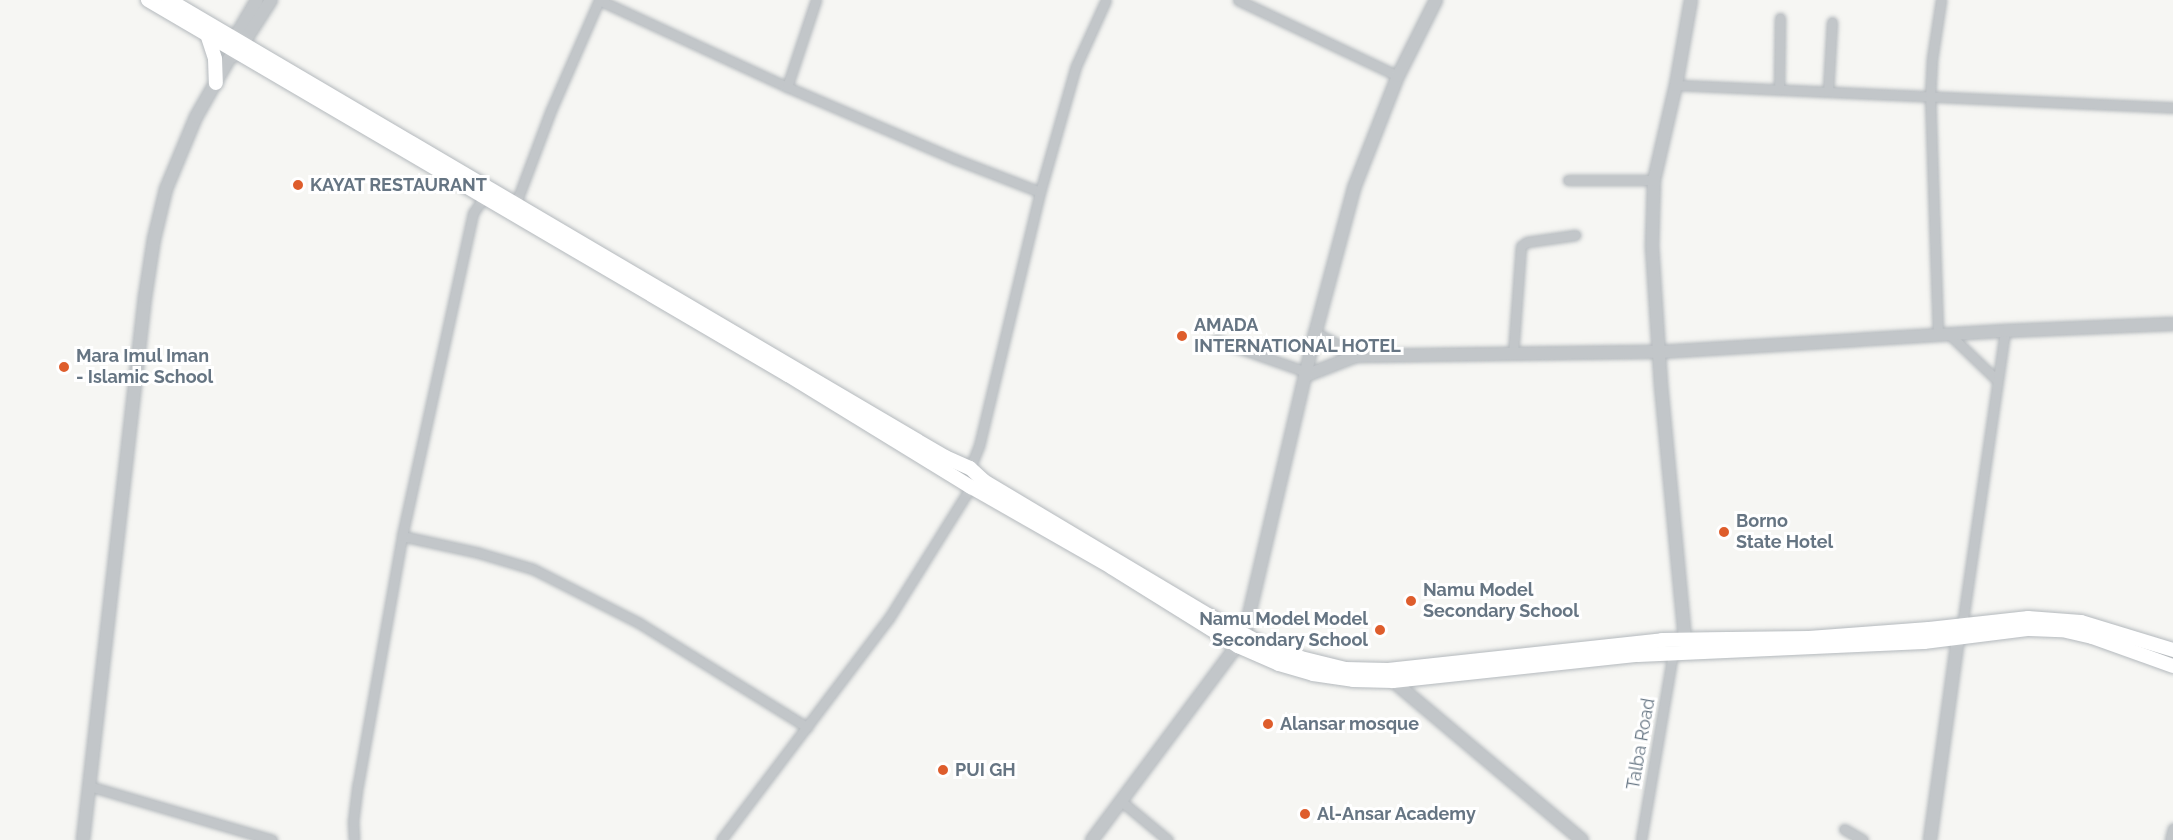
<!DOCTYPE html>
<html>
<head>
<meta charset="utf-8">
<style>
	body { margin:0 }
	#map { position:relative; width:2173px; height:840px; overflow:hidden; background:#f6f6f3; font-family:Raleway,sans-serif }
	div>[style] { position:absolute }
	.roads { filter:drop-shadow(0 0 2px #b4b9bd) drop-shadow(0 0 2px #b4b9bd) }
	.minor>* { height:9px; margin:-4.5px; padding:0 4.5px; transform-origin:4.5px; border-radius:4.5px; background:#c2c6c9 }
	.tertiary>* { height:12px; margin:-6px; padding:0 6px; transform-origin:6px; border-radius:6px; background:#c2c6c9 }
	.secondary>* { height:14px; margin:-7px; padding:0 7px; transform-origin:7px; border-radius:7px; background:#fff }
	.dots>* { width:16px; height:16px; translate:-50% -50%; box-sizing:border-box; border:3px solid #fff; border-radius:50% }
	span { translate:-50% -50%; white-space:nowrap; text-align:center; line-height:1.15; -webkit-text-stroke:6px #fff; paint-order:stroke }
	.poi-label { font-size:18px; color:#667583; font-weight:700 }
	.left { translate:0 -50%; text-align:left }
	.right { translate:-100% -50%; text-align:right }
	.street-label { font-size:18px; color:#667583 }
</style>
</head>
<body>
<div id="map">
	<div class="roads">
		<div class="minor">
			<div style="left:599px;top:0;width:207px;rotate:24.8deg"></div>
			<div style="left:787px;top:87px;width:183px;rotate:23.2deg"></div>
			<div style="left:955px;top:159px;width:91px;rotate:21.2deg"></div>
			<div style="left:1238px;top:0;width:177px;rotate:25.4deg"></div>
			<div style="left:1676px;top:85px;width:498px;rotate:2.6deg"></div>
			<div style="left:787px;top:87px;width:92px;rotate:-71.6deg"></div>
			<div style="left:1779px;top:88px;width:70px;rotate:-89.2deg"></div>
			<div style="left:1828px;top:91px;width:69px;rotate:-86.7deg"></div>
			<div style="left:1568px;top:180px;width:86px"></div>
			<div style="left:516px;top:203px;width:99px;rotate:-69.4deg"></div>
			<div style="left:551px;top:110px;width:120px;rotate:-66.4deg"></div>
			<div style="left:1938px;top:334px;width:237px;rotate:-91.9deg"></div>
			<div style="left:1930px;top:97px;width:38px;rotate:-87deg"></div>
			<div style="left:1932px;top:59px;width:60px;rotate:-81.3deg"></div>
			<div style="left:1949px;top:334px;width:66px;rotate:43.8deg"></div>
			<div style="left:1216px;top:340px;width:96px;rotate:19.4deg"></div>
			<div style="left:1513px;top:354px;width:108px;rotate:-85.8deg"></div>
			<div style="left:1521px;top:246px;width:7px;rotate:-34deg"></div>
			<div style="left:1527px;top:242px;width:49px;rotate:-8.3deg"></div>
			<div style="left:970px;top:468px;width:24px;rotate:-68deg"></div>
			<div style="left:979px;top:446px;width:261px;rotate:-76.5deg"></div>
			<div style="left:1040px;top:192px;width:131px;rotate:-74.1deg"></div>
			<div style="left:1076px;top:66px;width:72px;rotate:-65.6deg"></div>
			<div style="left:402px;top:536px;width:79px;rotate:12.4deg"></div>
			<div style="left:479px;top:553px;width:56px;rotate:16.5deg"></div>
			<div style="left:533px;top:569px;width:119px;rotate:27deg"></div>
			<div style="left:639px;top:623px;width:198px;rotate:31.8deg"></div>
			<div style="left:1962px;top:626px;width:298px;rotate:-81.7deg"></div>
			<div style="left:89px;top:786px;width:191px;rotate:16.4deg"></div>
			<div style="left:1121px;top:801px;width:61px;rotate:39.7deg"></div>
			<div style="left:1844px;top:829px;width:22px;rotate:30deg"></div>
			<div style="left:354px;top:840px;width:18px;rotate:-93deg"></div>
			<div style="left:353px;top:822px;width:38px;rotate:-83deg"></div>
			<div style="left:358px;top:784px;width:252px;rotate:-79.9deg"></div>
			<div style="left:402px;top:536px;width:331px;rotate:-77.6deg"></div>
			<div style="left:473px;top:213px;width:21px;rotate:-55deg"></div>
			<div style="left:721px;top:840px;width:278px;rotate:-52.9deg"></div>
			<div style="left:889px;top:618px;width:155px;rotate:-58deg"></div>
			<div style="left:1641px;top:840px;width:190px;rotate:-80.3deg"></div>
			<div style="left:2170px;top:840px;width:12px;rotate:-76deg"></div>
		</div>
		<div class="tertiary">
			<div style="left:230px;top:46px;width:53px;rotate:-59.6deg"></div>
			<div style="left:1315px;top:334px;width:47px;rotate:28.2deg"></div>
			<div style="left:1305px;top:376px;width:55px;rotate:-21.4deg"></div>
			<div style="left:1356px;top:356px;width:304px;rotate:-0.8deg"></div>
			<div style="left:1660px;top:352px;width:346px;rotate:-3.5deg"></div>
			<div style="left:2005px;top:331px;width:168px;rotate:-2.4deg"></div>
			<div style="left:1685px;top:639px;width:255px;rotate:-95.4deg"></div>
			<div style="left:1661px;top:385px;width:138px;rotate:-93.7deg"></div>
			<div style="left:1652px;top:247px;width:67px;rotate:-88.3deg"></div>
			<div style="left:1654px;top:180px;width:98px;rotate:-77deg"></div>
			<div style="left:1676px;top:85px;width:86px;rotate:-80deg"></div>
			<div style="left:1393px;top:681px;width:247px;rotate:40.1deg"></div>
			<div style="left:83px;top:840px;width:547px;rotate:-83.49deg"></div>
			<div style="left:145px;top:297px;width:59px;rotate:-81.2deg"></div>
			<div style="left:154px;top:239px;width:51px;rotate:-76.5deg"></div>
			<div style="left:166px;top:189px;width:78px;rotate:-67.4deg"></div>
			<div style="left:196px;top:117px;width:67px;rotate:-60.4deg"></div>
			<div style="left:229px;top:59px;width:10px;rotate:-37deg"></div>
			<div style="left:237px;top:53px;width:63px;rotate:-57.3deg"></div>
			<div style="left:1092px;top:840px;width:254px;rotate:-53.3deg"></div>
			<div style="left:1244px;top:636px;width:310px;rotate:-76.8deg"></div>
			<div style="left:1315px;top:334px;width:151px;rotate:-75deg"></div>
			<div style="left:1354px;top:188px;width:120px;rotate:-68.6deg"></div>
			<div style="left:1398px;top:76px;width:85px;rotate:-63.4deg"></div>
			<div style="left:1930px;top:840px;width:204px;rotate:-82.1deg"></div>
		</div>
		<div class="secondary">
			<div style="left:148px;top:0;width:742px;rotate:30.37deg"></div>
			<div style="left:788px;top:375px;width:215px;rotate:31.5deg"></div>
			<div style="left:971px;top:487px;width:161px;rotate:29.7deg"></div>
			<div style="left:1111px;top:567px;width:150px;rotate:31.9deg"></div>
			<div style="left:1238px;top:646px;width:45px;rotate:23.7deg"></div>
			<div style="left:1279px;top:664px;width:35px;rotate:16deg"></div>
			<div style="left:1313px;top:674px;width:40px;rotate:8.5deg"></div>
			<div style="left:1353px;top:680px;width:40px;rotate:1.4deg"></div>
			<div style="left:1393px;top:681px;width:246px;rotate:-6.1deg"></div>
			<div style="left:1638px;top:655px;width:286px;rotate:-2.6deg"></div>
			<div style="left:1924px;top:642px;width:106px;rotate:-7.1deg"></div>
			<div style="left:2029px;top:629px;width:33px;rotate:2deg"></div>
			<div style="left:2062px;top:630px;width:31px;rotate:13deg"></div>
			<div style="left:2092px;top:637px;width:86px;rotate:19.7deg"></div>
			<div style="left:169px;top:0;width:901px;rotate:30.49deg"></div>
			<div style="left:945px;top:457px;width:27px;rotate:24deg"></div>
			<div style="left:970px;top:468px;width:19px;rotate:43deg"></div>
			<div style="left:984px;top:481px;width:261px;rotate:30.9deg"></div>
			<div style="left:1208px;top:615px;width:66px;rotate:28.1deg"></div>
			<div style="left:1266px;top:646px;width:37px;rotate:19deg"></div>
			<div style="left:1301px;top:658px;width:45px;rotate:14deg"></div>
			<div style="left:1345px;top:669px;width:43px;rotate:1.3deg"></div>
			<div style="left:1388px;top:670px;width:276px;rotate:-6.2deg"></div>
			<div style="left:1662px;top:640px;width:147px;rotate:-0.8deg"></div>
			<div style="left:1809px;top:638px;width:120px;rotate:-4.3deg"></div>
			<div style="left:1929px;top:629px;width:100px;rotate:-6.3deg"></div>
			<div style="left:2028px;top:618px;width:53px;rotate:4.3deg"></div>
			<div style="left:2081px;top:622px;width:96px;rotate:16.9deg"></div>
			<div style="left:208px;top:37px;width:23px;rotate:72deg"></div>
			<div style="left:215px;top:59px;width:24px;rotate:88deg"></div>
		</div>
	</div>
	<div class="dots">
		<div style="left:298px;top:185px;background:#de5d2c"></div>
		<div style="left:1182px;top:336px;background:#de5d2c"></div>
		<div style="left:64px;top:367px;background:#de5d2c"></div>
		<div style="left:1724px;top:532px;background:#de5d2c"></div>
		<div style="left:1411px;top:601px;background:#de5d2c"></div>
		<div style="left:1380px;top:630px;background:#de5d2c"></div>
		<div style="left:1268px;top:724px;background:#de5d2c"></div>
		<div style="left:943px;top:770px;background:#de5d2c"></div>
		<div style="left:1305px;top:814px;background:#de5d2c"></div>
	</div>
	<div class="poi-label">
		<span class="left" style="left:310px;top:185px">KAYAT RESTAURANT</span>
		<span class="left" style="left:1194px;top:336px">AMADA<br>INTERNATIONAL HOTEL</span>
		<span class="left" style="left:76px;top:367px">Mara Imul Iman<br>- Islamic School</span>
		<span class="left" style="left:1736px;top:532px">Borno<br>State Hotel</span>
		<span class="left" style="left:1423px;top:601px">Namu Model<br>Secondary School</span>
		<span class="right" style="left:1368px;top:630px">Namu Model Model<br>Secondary School</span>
		<span class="left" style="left:1280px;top:724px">Alansar mosque</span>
		<span class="left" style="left:955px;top:770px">PUI GH</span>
		<span class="left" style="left:1317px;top:814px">Al-Ansar Academy</span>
	</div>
	<div class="street-label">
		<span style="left:1641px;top:744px;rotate:-80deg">Talba Road</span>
	</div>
</div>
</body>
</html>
